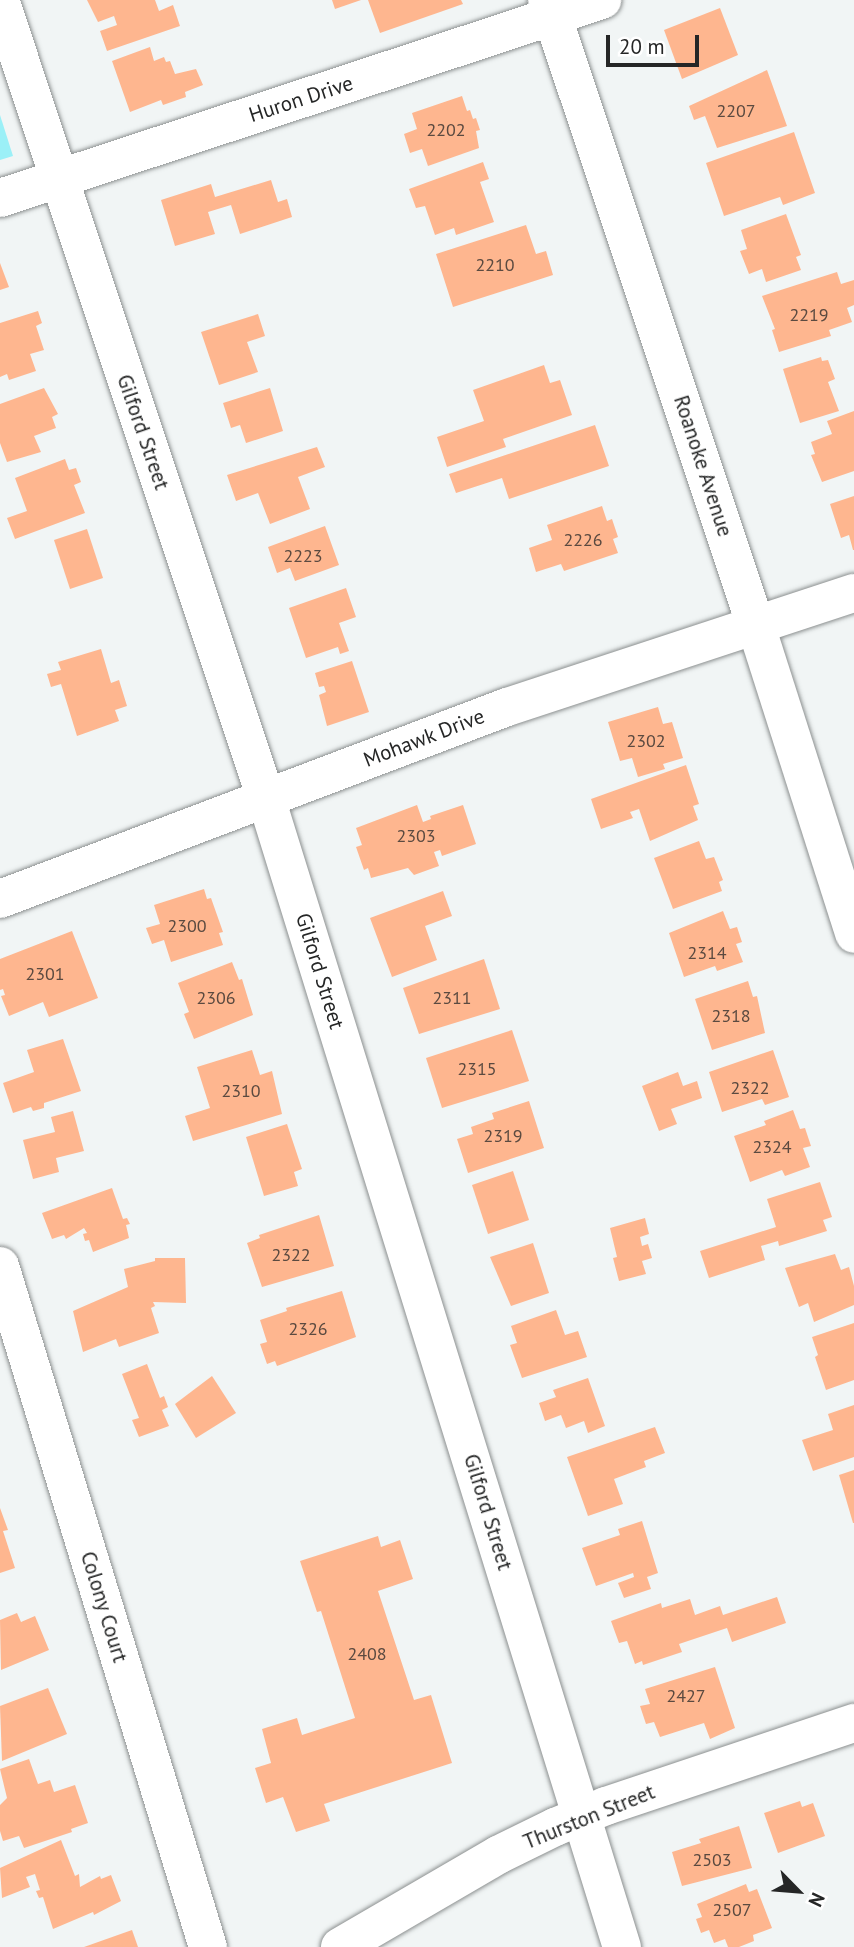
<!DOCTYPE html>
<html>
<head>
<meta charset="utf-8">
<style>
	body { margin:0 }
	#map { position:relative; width:854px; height:1947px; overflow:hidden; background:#f1f5f5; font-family:"PT Sans",sans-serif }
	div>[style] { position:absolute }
	.green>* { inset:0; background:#9bf0f7 }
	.building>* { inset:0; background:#feb68f }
	.roads { filter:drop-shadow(0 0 2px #8c9090) drop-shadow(0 0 2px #8c9090) }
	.minor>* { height:38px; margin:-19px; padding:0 19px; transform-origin:19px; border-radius:19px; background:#fff }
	span { translate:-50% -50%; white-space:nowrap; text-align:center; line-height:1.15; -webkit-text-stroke:7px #fff; paint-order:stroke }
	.number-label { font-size:18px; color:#5b4a40 }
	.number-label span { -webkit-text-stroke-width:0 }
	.street-label { font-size:21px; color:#252626 }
	.north { position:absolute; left:763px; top:1856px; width:70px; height:70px; -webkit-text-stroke:5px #fff; paint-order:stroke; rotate:115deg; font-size:19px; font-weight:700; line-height:28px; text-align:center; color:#252626 }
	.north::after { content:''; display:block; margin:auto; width:24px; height:32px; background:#252626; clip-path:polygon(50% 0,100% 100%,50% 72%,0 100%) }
	.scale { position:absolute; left:606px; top:35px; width:93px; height:32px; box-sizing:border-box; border:4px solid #252626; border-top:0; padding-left:9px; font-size:21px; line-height:24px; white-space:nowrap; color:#252626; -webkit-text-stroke:5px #fff; paint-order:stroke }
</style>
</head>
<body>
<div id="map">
	<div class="green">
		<div style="clip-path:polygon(0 115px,13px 156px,0 160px)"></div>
	</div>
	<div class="building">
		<div style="clip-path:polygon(87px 0,155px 0,159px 11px,173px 5px,180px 26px,107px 51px,100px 31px,117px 25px,114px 16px,98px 22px)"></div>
		<div style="clip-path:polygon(332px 0,361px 0,335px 9px)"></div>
		<div style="clip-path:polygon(368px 0,461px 0,463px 4px,380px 33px)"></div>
		<div style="clip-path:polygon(720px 8px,738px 55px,682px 79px,664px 30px)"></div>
		<div style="clip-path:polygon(150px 47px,154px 61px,164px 57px,166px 62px,170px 61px,175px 74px,196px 69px,203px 85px,185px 92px,186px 97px,163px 105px,161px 100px,130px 112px,112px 61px)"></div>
		<div style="clip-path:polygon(767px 70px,787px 126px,717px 148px,705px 116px,694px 120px,689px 106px)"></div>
		<div style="clip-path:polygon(462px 96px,467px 111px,470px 110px,473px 119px,476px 118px,480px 130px,476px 131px,479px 148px,428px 166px,422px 149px,410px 153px,404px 134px,417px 129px,412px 113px)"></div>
		<div style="clip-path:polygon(794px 132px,815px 193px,783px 205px,780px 197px,724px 216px,706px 163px)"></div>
		<div style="clip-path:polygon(483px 162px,489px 179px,480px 182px,494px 222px,456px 235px,454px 228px,435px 235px,425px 206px,416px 208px,409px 189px)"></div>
		<div style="clip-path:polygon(271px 180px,278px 202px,287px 199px,292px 217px,240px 234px,231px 205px,208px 212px,215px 234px,175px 246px,161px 200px,211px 184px,215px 197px)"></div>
		<div style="clip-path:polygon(786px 214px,801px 255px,796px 257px,801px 270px,766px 282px,762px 269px,749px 274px,740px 251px,747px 249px,741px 230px)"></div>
		<div style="clip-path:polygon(526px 225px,536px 254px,546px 251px,553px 275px,453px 307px,436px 254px)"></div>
		<div style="clip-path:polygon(0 263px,9px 287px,0 290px)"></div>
		<div style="clip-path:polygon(837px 272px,841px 284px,854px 280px,854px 305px,847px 308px,852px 322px,829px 330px,831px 336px,779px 352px,772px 330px,775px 329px,762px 296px)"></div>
		<div style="clip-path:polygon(38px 311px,42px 323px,36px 326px,44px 350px,30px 354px,36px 371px,9px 380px,7px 374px,0 377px,0 323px)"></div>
		<div style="clip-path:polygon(258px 314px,265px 336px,247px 342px,258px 372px,219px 385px,201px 332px)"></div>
		<div style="clip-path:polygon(821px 357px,822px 361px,828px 360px,835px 379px,828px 382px,839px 411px,800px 423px,783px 369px)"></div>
		<div style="clip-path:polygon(544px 365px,550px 383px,560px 380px,572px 415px,503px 439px,506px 447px,447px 467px,437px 437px,484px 421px,473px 390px)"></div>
		<div style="clip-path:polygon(44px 388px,58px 414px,52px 417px,56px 428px,34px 436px,41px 452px,7px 462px,0 443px,0 404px)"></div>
		<div style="clip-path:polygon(270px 388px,283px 431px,246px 443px,240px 425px,231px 428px,223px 403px)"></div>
		<div style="clip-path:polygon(854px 411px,854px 471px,822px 482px,811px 455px,815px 454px,811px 442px,832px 434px,827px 421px)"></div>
		<div style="clip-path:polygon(595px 425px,609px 466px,509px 499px,502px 478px,456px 493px,449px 474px)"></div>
		<div style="clip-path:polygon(317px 447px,325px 467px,298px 477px,310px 509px,270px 524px,258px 493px,236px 501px,227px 475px)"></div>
		<div style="clip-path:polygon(65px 459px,69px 470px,76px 468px,81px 482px,74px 485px,85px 513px,15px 539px,7px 518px,27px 511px,15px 478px)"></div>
		<div style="clip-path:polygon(854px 496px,854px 550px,853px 550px,849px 535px,841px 538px,830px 504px)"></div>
		<div style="clip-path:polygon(602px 506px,607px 521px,612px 519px,618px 537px,613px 539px,618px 553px,564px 571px,561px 564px,536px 572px,529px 548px,552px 540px,547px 525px)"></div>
		<div style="clip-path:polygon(325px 526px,339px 565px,295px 581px,290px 568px,277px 573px,268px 547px)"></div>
		<div style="clip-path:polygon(87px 529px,103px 578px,70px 589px,54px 540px)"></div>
		<div style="clip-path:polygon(346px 588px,356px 617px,339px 623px,349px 651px,340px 654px,338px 647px,306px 658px,289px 608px)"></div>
		<div style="clip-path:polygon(101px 649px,111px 683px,119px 680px,127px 706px,115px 710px,119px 721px,77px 736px,61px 684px,51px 687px,47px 674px,61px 670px,58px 662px)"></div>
		<div style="clip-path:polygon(352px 661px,369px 712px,327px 726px,319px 695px,326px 692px,324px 686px,319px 687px,315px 673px)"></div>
		<div style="clip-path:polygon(658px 707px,663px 724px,672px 722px,683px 758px,663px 764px,665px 769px,638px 777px,632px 758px,620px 761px,608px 722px)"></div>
		<div style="clip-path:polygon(686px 765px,699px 804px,693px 806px,698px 820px,650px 841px,639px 809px,630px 812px,633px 818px,601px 829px,591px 799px)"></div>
		<div style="clip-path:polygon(417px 805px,423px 822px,431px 819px,430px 816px,463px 805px,476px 844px,442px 856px,440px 850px,434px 852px,439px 866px,414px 875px,408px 868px,371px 878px,368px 868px,364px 870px,356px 847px,362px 845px,356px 828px)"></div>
		<div style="clip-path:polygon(699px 841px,706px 859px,714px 857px,723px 880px,719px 882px,722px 891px,673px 909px,654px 858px)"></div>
		<div style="clip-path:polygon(204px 889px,207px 899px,211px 898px,223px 932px,219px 933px,223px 945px,171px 962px,164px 940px,152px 944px,146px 928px,160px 924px,154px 905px)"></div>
		<div style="clip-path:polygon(443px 891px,452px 916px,425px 926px,437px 960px,392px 977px,370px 918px)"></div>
		<div style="clip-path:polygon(723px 911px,730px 929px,737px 927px,742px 942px,736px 944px,743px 962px,717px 971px,715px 966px,684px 977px,669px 933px)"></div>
		<div style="clip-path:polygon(72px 931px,98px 998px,49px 1017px,43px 1002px,9px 1016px,1px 996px,5px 995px,3px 989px,0 990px,0 959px)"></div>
		<div style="clip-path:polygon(484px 959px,500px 1009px,419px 1034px,403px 988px)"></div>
		<div style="clip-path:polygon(232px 962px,239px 980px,242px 979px,253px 1015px,194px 1039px,184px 1014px,189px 1012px,178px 983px)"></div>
		<div style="clip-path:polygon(748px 981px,753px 997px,757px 996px,765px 1033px,712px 1050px,695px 999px)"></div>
		<div style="clip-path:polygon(512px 1030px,529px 1081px,442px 1108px,426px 1058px)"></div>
		<div style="clip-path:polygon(63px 1039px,81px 1091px,44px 1103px,44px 1108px,33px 1111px,31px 1107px,13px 1113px,3px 1083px,34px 1072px,27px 1050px)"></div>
		<div style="clip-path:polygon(252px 1050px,260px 1075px,272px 1071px,282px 1114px,193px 1141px,185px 1116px,210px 1108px,197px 1067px)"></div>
		<div style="clip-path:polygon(773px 1050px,789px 1097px,765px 1105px,762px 1099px,722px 1112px,709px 1072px)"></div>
		<div style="clip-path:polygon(678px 1072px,683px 1086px,697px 1081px,702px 1098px,671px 1109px,677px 1124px,659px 1131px,642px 1086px)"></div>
		<div style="clip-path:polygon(529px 1101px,544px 1148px,468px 1173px,457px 1139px,473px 1134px,471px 1127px,494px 1119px,492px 1113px)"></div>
		<div style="clip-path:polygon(793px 1110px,800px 1129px,805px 1128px,811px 1146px,803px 1148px,810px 1167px,785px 1176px,782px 1170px,750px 1182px,734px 1136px,766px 1125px,764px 1121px)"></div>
		<div style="clip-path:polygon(73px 1111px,84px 1151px,56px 1158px,59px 1172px,33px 1179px,23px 1140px,55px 1132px,51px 1117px)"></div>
		<div style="clip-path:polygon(287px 1124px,302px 1169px,294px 1172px,298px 1186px,264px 1196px,246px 1137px)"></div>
		<div style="clip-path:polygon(513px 1171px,529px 1220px,488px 1234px,472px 1185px)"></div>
		<div style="clip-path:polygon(820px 1182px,832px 1217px,823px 1220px,827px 1231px,779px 1246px,778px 1241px,761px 1246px,765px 1260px,709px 1278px,700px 1251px,776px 1227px,767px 1199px)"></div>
		<div style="clip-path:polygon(112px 1188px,123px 1219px,127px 1218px,130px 1224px,126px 1225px,129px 1238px,93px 1252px,89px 1240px,85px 1241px,83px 1234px,87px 1233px,84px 1228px,66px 1239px,64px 1235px,52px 1239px,42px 1213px)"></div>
		<div style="clip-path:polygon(319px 1215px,334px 1266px,262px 1287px,247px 1243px,260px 1238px,259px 1235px)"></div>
		<div style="clip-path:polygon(645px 1218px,649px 1234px,640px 1237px,642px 1246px,648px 1244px,652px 1258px,642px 1261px,646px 1274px,619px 1281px,613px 1258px,617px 1257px,610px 1228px)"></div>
		<div style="clip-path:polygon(533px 1243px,549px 1293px,511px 1306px,490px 1257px)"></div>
		<div style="clip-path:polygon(835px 1254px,841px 1270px,849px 1267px,854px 1286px,854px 1305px,814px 1322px,808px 1303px,799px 1307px,785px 1268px)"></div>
		<div style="clip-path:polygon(155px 1258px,185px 1258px,186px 1303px,153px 1302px,155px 1306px,151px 1308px,159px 1333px,119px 1347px,116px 1339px,83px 1352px,73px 1311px,128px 1287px,124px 1269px,155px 1261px)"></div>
		<div style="clip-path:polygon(342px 1291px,356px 1337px,277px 1366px,275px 1361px,267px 1364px,260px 1344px,267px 1342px,260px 1320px,287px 1311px,286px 1308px)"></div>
		<div style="clip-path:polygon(556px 1310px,565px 1335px,578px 1331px,587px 1357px,522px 1378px,510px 1345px,517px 1343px,511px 1326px)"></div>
		<div style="clip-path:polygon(854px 1323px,854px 1380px,826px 1390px,815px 1357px,818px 1355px,812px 1337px)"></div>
		<div style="clip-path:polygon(147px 1364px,160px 1398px,164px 1396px,168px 1407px,162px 1410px,169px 1426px,139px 1437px,132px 1420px,139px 1418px,122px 1374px)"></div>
		<div style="clip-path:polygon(212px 1376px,236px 1413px,196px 1438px,175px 1404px)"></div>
		<div style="clip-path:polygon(588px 1378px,605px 1426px,588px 1433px,584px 1421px,566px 1428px,561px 1415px,545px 1421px,539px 1403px,556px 1397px,553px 1390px)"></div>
		<div style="clip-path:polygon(854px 1405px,854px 1457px,813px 1471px,802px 1440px,833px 1430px,828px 1414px)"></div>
		<div style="clip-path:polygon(655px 1427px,665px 1453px,644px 1461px,646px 1467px,614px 1479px,623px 1504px,588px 1516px,567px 1457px)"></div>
		<div style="clip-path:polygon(854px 1470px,854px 1523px,853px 1523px,839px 1475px)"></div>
		<div style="clip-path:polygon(0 1508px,8px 1530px,3px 1531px,15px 1568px,0 1573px)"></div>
		<div style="clip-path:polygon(642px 1521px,658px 1573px,647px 1577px,651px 1589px,624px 1598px,618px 1583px,634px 1577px,633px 1573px,596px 1586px,582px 1548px,620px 1535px,618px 1529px)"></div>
		<div style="clip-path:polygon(378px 1536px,381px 1547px,400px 1540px,413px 1579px,378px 1591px,414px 1700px,431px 1695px,452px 1763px,324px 1804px,330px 1821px,296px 1832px,283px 1797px,266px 1803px,255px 1768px,271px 1763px,262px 1729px,297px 1718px,302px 1735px,355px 1718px,321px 1611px,317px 1612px,300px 1561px)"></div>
		<div style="clip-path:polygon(777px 1597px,786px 1623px,732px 1642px,727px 1628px,679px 1644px,682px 1652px,643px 1665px,642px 1661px,635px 1664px,627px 1641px,619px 1643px,611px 1621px,661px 1603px,662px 1608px,690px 1599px,695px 1615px,720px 1606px,723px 1615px)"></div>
		<div style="clip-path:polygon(17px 1613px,21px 1622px,35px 1616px,49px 1650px,1px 1670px,0 1620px)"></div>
		<div style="clip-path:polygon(715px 1667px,735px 1728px,710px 1739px,704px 1723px,660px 1737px,654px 1722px,646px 1724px,640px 1706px,650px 1704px,645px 1689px)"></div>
		<div style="clip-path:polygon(48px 1688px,67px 1734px,2px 1761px,0 1706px)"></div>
		<div style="clip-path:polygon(29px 1759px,38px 1784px,50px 1780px,54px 1792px,75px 1785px,88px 1823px,71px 1829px,72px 1832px,24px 1848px,19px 1836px,3px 1841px,0 1831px,0 1805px,7px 1798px,0 1769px)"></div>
		<div style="clip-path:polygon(800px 1801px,802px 1807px,813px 1803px,825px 1836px,778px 1853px,764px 1813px)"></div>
		<div style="clip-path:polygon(739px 1826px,752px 1868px,682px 1886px,672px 1852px,701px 1843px,699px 1839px)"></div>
		<div style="clip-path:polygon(61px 1840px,75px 1876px,79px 1874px,80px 1887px,100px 1876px,101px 1879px,111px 1875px,121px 1901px,94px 1915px,93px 1912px,53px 1929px,43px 1897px,39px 1898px,36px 1891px,40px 1890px,35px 1874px,26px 1877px,30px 1887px,2px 1898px,0 1868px)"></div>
		<div style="clip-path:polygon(746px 1884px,749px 1892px,757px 1889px,772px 1928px,753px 1935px,754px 1941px,739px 1947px,728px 1947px,725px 1939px,714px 1943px,709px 1930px,701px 1933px,696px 1919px,702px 1917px,697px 1904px)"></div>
		<div style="clip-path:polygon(132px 1930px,138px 1947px,84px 1947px)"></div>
	</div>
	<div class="roads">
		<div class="minor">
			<div style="left:0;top:0;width:841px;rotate:71.57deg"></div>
			<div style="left:266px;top:798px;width:1203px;rotate:72.79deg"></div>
			<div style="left:547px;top:0;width:660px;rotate:71.54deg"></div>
			<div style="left:756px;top:626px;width:323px;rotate:72.3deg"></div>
			<div style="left:0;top:198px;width:634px;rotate:-18.21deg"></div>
			<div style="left:0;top:899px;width:542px;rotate:-20.74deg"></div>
			<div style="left:507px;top:707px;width:365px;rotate:-18.2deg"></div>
			<div style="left:0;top:1266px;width:712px;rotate:73.02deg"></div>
			<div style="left:340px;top:1947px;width:183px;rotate:-30.2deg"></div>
			<div style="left:498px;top:1855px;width:64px;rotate:-26.2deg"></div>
			<div style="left:555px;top:1827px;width:55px;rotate:-22.4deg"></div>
			<div style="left:606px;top:1806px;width:262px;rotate:-18.5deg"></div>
		</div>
	</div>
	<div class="number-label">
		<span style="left:736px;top:111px">2207</span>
		<span style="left:446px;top:130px">2202</span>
		<span style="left:495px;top:265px">2210</span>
		<span style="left:809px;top:315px">2219</span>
		<span style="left:583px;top:540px">2226</span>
		<span style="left:303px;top:556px">2223</span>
		<span style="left:646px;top:741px">2302</span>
		<span style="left:416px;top:836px">2303</span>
		<span style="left:187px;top:926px">2300</span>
		<span style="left:707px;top:953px">2314</span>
		<span style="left:45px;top:974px">2301</span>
		<span style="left:216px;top:998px">2306</span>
		<span style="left:452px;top:998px">2311</span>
		<span style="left:731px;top:1016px">2318</span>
		<span style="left:477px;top:1069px">2315</span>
		<span style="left:750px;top:1088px">2322</span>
		<span style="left:241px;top:1091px">2310</span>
		<span style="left:503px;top:1136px">2319</span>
		<span style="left:772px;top:1147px">2324</span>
		<span style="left:291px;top:1255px">2322</span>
		<span style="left:308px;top:1329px">2326</span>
		<span style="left:367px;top:1654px">2408</span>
		<span style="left:686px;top:1696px">2427</span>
		<span style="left:712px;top:1860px">2503</span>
		<span style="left:732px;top:1910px">2507</span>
	</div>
	<div class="street-label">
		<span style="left:301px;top:99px;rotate:-18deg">Huron Drive</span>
		<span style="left:143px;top:432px;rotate:71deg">Gilford Street</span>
		<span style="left:703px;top:466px;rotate:72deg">Roanoke Avenue</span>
		<span style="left:424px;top:738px;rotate:-21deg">Mohawk Drive</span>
		<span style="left:320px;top:971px;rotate:73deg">Gilford Street</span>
		<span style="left:488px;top:1512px;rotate:73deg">Gilford Street</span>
		<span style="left:104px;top:1607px;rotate:73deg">Colony Court</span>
		<span style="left:589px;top:1817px;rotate:-22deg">Thurston Street</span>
	</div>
	<div class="north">N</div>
	<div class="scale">20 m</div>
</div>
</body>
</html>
